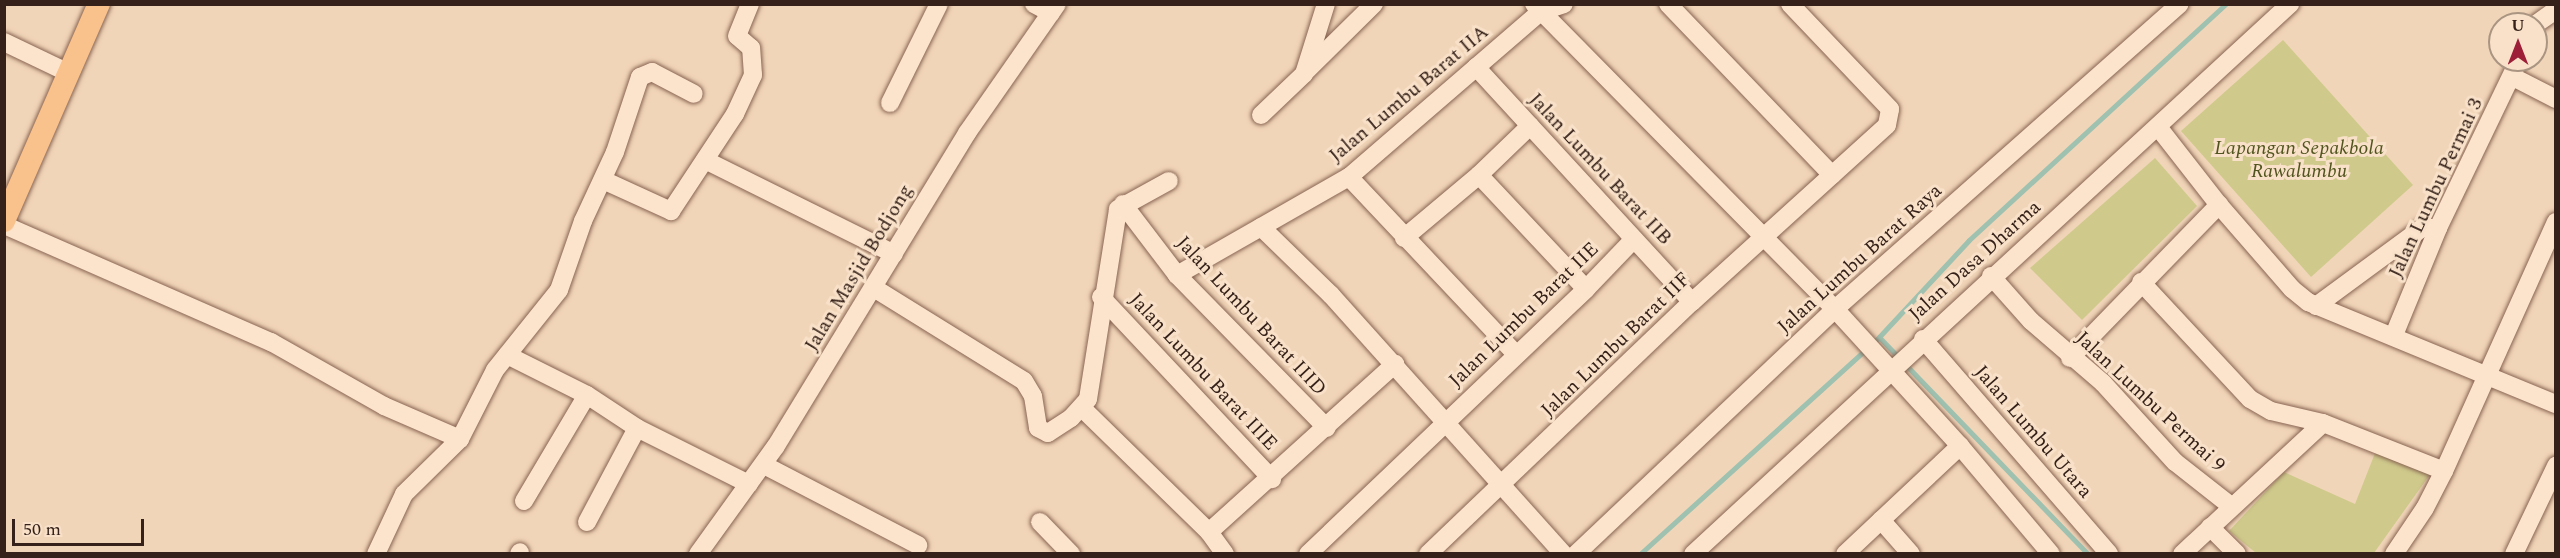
<!DOCTYPE html>
<html>
<head>
<meta charset="utf-8">
<style>
	body { margin:0 }
	#map { position:relative; width:2560px; height:558px; overflow:hidden; background:#f1d5b8; font-family:Spectral,serif }
	div>[style] { position:absolute }
	.green>* { inset:0; background:#cfca8c }
	.stream>* { height:5px; margin:-2.5px; padding:0 2.5px; transform-origin:2.5px; border-radius:2.5px; background:#9ec1b0 }
	.roads { filter:drop-shadow(0 0 2px #886452) drop-shadow(0 0 2px #886452) }
	.minor>* { height:18px; margin:-9px; padding:0 9px; transform-origin:9px; border-radius:9px; background:#fce4cc }
	.major>* { height:22px; margin:-11px; padding:0 11px; transform-origin:11px; border-radius:11px; background:#f9c18b }
	span { translate:-50% -50%; white-space:nowrap; text-align:center; line-height:1.15; -webkit-text-stroke:6px #f8e1c8; paint-order:stroke }
	.street-label { font-size:20px; color:#352119 }
	.park-label { font-size:20px; color:#51541e; font-style:italic }
	.frame { position:absolute; inset:0; border:6px solid #352119; pointer-events:none }
	.north { position:absolute; left:2488px; top:12px; width:60px; height:60px; box-sizing:border-box; background:#f8e1c8; border:2px solid #aa9482; border-radius:50%; rotate:0deg; font-size:16px; font-weight:700; line-height:24px; text-align:center; color:#352119 }
	.north::after { content:''; display:block; margin:auto; width:21px; height:27px; background:#9c1e37; clip-path:polygon(50% 0,100% 100%,50% 72%,0 100%) }
	.scale { position:absolute; left:12px; top:519px; width:132px; height:27px; box-sizing:border-box; border:3px solid #352119; border-top:0; padding-left:8px; font-size:18px; line-height:21px; white-space:nowrap; color:#352119; -webkit-text-stroke:4px #f8e1c8; paint-order:stroke }
</style>
</head>
<body>
<div id="map">
	<div class="green">
		<div style="clip-path:polygon(2283px 40px,2413px 185px,2311px 277px,2181px 131px)"></div>
		<div style="clip-path:polygon(2155px 158px,2197px 206px,2082px 320px,2030px 268px)"></div>
		<div style="clip-path:polygon(2377px 448px,2431px 473px,2374px 553px,2256px 553px,2229px 531px,2284px 472px,2355px 504px)"></div>
	</div>
	<div class="stream">
		<div style="left:1879px;top:337px;width:301px;rotate:46.1deg"></div>
		<div style="left:1640px;top:554px;width:323px;rotate:-42.2deg"></div>
		<div style="left:1879px;top:337px;width:132px;rotate:-47.1deg"></div>
		<div style="left:1969px;top:240px;width:349px;rotate:-42.6deg"></div>
	</div>
	<div class="roads">
		<div class="minor">
			<div style="left:1034px;top:4px;width:19px;rotate:28deg"></div>
			<div style="left:1534px;top:4px;width:429px;rotate:45.4deg"></div>
			<div style="left:1835px;top:309px;width:185px;rotate:47.6deg"></div>
			<div style="left:1960px;top:446px;width:141px;rotate:49.9deg"></div>
			<div style="left:1668px;top:4px;width:237px;rotate:46.2deg"></div>
			<div style="left:2536px;top:24px;width:24px;rotate:-35deg"></div>
			<div style="left:4px;top:42px;width:70px;rotate:25.5deg"></div>
			<div style="left:1476px;top:67px;width:319px;rotate:47.4deg"></div>
			<div style="left:1305px;top:72px;width:97px;rotate:-44.6deg"></div>
			<div style="left:2513px;top:77px;width:48px;rotate:27.1deg"></div>
			<div style="left:890px;top:103px;width:110px;rotate:-63.7deg"></div>
			<div style="left:1261px;top:115px;width:59px;rotate:-43.6deg"></div>
			<div style="left:1304px;top:74px;width:73px;rotate:-72.6deg"></div>
			<div style="left:2158px;top:127px;width:99px;rotate:52deg"></div>
			<div style="left:2219px;top:205px;width:111px;rotate:49deg"></div>
			<div style="left:2292px;top:289px;width:21px;rotate:39deg"></div>
			<div style="left:2308px;top:302px;width:268px;rotate:22.4deg"></div>
			<div style="left:705px;top:160px;width:211px;rotate:26.4deg"></div>
			<div style="left:1479px;top:175px;width:156px;rotate:46.8deg"></div>
			<div style="left:1349px;top:177px;width:243px;rotate:46.7deg"></div>
			<div style="left:603px;top:180px;width:75px;rotate:24.5deg"></div>
			<div style="left:671px;top:211px;width:116px;rotate:-56.6deg"></div>
			<div style="left:735px;top:114px;width:43px;rotate:-65.2deg"></div>
			<div style="left:753px;top:75px;width:27px;rotate:-94deg"></div>
			<div style="left:751px;top:48px;width:18px;rotate:-139deg"></div>
			<div style="left:737px;top:36px;width:35px;rotate:-68deg"></div>
			<div style="left:1123px;top:204px;width:89px;rotate:52.7deg"></div>
			<div style="left:1177px;top:275px;width:214px;rotate:45.6deg"></div>
			<div style="left:4px;top:225px;width:292px;rotate:23.7deg"></div>
			<div style="left:271px;top:342px;width:130px;rotate:29.5deg"></div>
			<div style="left:384px;top:406px;width:83px;rotate:23.5deg"></div>
			<div style="left:1261px;top:227px;width:98px;rotate:44.2deg"></div>
			<div style="left:1331px;top:295px;width:348px;rotate:48.1deg"></div>
			<div style="left:1404px;top:238px;width:98px;rotate:-40deg"></div>
			<div style="left:1479px;top:175px;width:71px;rotate:-43.9deg"></div>
			<div style="left:1177px;top:275px;width:198px;rotate:-29.7deg"></div>
			<div style="left:1349px;top:177px;width:252px;rotate:-40.8deg"></div>
			<div style="left:1540px;top:12px;width:25px;rotate:-18deg"></div>
			<div style="left:1991px;top:276px;width:60px;rotate:48.4deg"></div>
			<div style="left:2031px;top:321px;width:95px;rotate:40.7deg"></div>
			<div style="left:2103px;top:383px;width:107px;rotate:47.7deg"></div>
			<div style="left:2175px;top:462px;width:71px;rotate:38.2deg"></div>
			<div style="left:2141px;top:282px;width:160px;rotate:47deg"></div>
			<div style="left:2250px;top:399px;width:24px;rotate:30deg"></div>
			<div style="left:2271px;top:411px;width:53px;rotate:13deg"></div>
			<div style="left:2323px;top:423px;width:130px;rotate:21.6deg"></div>
			<div style="left:874px;top:288px;width:176px;rotate:31.8deg"></div>
			<div style="left:1024px;top:381px;width:17px;rotate:59deg"></div>
			<div style="left:1033px;top:396px;width:32px;rotate:81deg"></div>
			<div style="left:1038px;top:428px;width:11px;rotate:27deg"></div>
			<div style="left:1048px;top:433px;width:27px;rotate:-33deg"></div>
			<div style="left:1071px;top:418px;width:25px;rotate:-48deg"></div>
			<div style="left:1088px;top:399px;width:192px;rotate:-81deg"></div>
			<div style="left:1118px;top:209px;width:58px;rotate:-28.8deg"></div>
			<div style="left:1101px;top:297px;width:250px;rotate:46.8deg"></div>
			<div style="left:2316px;top:306px;width:132px;rotate:-36.3deg"></div>
			<div style="left:2422px;top:228px;width:16px"></div>
			<div style="left:2394px;top:335px;width:116px;rotate:-67.6deg"></div>
			<div style="left:2438px;top:228px;width:187px;rotate:-64.3deg"></div>
			<div style="left:1923px;top:339px;width:284px;rotate:49.1deg"></div>
			<div style="left:507px;top:355px;width:89px;rotate:26.6deg"></div>
			<div style="left:587px;top:395px;width:60px;rotate:33.4deg"></div>
			<div style="left:637px;top:428px;width:125px;rotate:26.6deg"></div>
			<div style="left:2070px;top:358px;width:214px;rotate:-45.8deg"></div>
			<div style="left:1082px;top:408px;width:177px;rotate:44.3deg"></div>
			<div style="left:1209px;top:532px;width:27px;rotate:54deg"></div>
			<div style="left:764px;top:465px;width:174px;rotate:27.5deg"></div>
			<div style="left:524px;top:501px;width:123px;rotate:-59.3deg"></div>
			<div style="left:1881px;top:520px;width:45px;rotate:48.6deg"></div>
			<div style="left:587px;top:522px;width:106px;rotate:-62deg"></div>
			<div style="left:1040px;top:522px;width:45px;rotate:45.9deg"></div>
			<div style="left:2210px;top:527px;width:38px;rotate:45deg"></div>
			<div style="left:1209px;top:532px;width:251px;rotate:-42.1deg"></div>
			<div style="left:376px;top:554px;width:66px;rotate:-65deg"></div>
			<div style="left:404px;top:494px;width:78px;rotate:-44.5deg"></div>
			<div style="left:460px;top:439px;width:77px;rotate:-63.1deg"></div>
			<div style="left:495px;top:370px;width:102px;rotate:-51.3deg"></div>
			<div style="left:559px;top:290px;width:73px;rotate:-70.8deg"></div>
			<div style="left:583px;top:221px;width:76px;rotate:-65.1deg"></div>
			<div style="left:615px;top:152px;width:79px;rotate:-71.6deg"></div>
			<div style="left:640px;top:77px;width:13px;rotate:-23deg"></div>
			<div style="left:652px;top:72px;width:47px;rotate:27.6deg"></div>
			<div style="left:519px;top:554px;width:2px;rotate:-63deg"></div>
			<div style="left:698px;top:554px;width:133px;rotate:-54.2deg"></div>
			<div style="left:776px;top:446px;width:367px;rotate:-58.6deg"></div>
			<div style="left:967px;top:133px;width:157px;rotate:-55.1deg"></div>
			<div style="left:1308px;top:554px;width:384px;rotate:-43.6deg"></div>
			<div style="left:1586px;top:289px;width:69px;rotate:-46.2deg"></div>
			<div style="left:1428px;top:554px;width:365px;rotate:-43.7deg"></div>
			<div style="left:1692px;top:302px;width:263px;rotate:-42.2deg"></div>
			<div style="left:1887px;top:125px;width:16px;rotate:-79deg"></div>
			<div style="left:1890px;top:109px;width:145px;rotate:-133.6deg"></div>
			<div style="left:1576px;top:554px;width:357px;rotate:-43.4deg"></div>
			<div style="left:1835px;top:309px;width:460px;rotate:-41.5deg"></div>
			<div style="left:1693px;top:554px;width:812px;rotate:-42.65deg"></div>
			<div style="left:1845px;top:554px;width:158px;rotate:-43.2deg"></div>
			<div style="left:2182px;top:554px;width:192px;rotate:-42.9deg"></div>
			<div style="left:2394px;top:554px;width:55px;rotate:-56deg"></div>
			<div style="left:2425px;top:508px;width:42px;rotate:-62.8deg"></div>
			<div style="left:2444px;top:471px;width:273px;rotate:-65.8deg"></div>
			<div style="left:2514px;top:554px;width:98px;rotate:-64.5deg"></div>
		</div>
		<div class="major">
			<div style="left:4px;top:221px;width:237px;rotate:-66.4deg"></div>
		</div>
	</div>
	<div class="street-label">
		<span style="left:1409px;top:94px;rotate:-40deg">Jalan Lumbu Barat IIA</span>
		<span style="left:1600px;top:169px;rotate:47deg">Jalan Lumbu Barat IIB</span>
		<span style="left:2436px;top:188px;rotate:-65deg">Jalan Lumbu Permai 3</span>
		<span style="left:1860px;top:259px;rotate:-42deg">Jalan Lumbu Barat Raya</span>
		<span style="left:1975px;top:261px;rotate:-42deg">Jalan Dasa Dharma</span>
		<span style="left:859px;top:268px;rotate:-59deg">Jalan Masjid Bodjong</span>
		<span style="left:1524px;top:315px;rotate:-44deg">Jalan Lumbu Barat IIE</span>
		<span style="left:1251px;top:316px;rotate:47deg">Jalan Lumbu Barat IIID</span>
		<span style="left:1616px;top:345px;rotate:-44deg">Jalan Lumbu Barat IIF</span>
		<span style="left:1203px;top:372px;rotate:47deg">Jalan Lumbu Barat IIIE</span>
		<span style="left:2150px;top:402px;rotate:43deg">Jalan Lumbu Permai 9</span>
		<span style="left:2033px;top:432px;rotate:49deg">Jalan Lumbu Utara</span>
	</div>
	<div class="park-label">
		<span style="left:2299px;top:160px">Lapangan Sepakbola<br>Rawalumbu</span>
	</div>
	<div class="frame"></div>
	<div class="north">U</div>
	<div class="scale">50 m</div>
</div>
</body>
</html>
